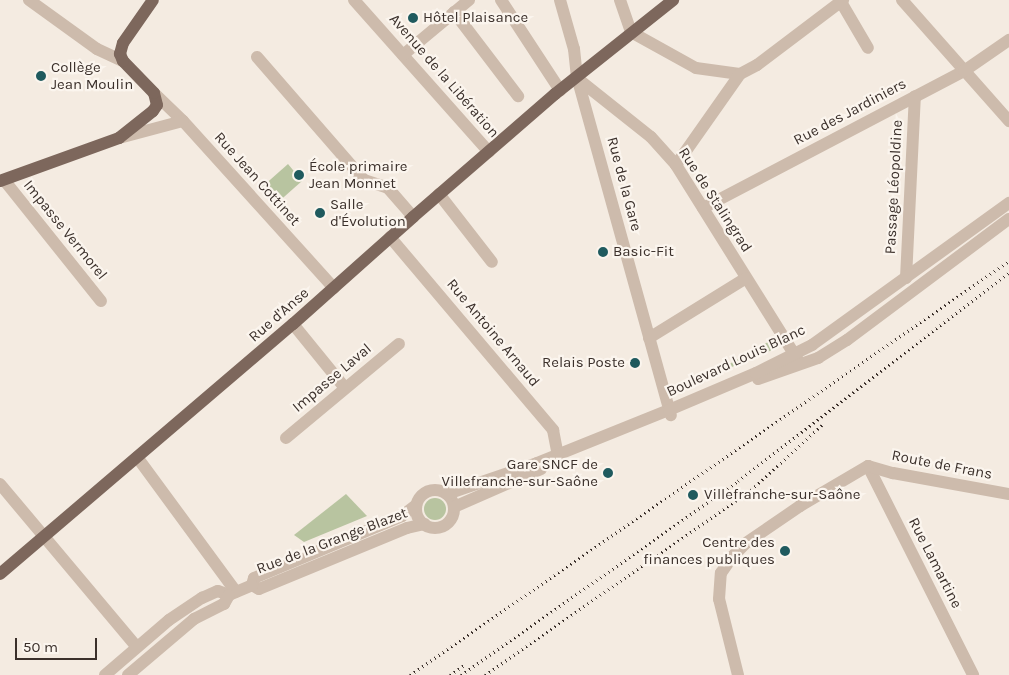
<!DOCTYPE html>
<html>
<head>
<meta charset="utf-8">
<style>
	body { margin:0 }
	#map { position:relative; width:1009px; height:675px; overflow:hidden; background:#f4ebe1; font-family:Karla,sans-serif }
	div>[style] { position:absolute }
	.green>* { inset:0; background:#b8c4a0 }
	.round { border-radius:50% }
	.minor>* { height:12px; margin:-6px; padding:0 6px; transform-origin:6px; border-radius:6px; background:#cdbbac }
	.minor>.ring { margin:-6px; padding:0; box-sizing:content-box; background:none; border:12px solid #cdbbac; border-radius:50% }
	.major>* { height:12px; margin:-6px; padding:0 6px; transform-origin:6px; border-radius:6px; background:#7d675c }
	.rail>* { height:3px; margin-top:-1.5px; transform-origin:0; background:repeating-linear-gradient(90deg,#3b302b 0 1px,transparent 0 5px) }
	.dots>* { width:14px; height:14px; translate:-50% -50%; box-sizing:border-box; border:2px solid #fbf5ee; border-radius:50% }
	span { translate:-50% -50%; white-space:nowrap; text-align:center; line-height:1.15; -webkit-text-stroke:4.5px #fbf5ee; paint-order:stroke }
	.poi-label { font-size:15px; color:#3b302b }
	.left { translate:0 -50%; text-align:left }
	.right { translate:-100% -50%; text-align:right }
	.street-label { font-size:15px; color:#3b302b }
	.scale { position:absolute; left:15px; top:638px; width:82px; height:22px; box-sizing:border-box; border:2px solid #3b302b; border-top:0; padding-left:6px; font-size:15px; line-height:18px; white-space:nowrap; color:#3b302b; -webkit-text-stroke:4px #fbf5ee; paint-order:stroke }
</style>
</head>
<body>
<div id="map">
	<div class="green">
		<div style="clip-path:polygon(288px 164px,302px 181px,276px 204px,262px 187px)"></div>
		<div style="clip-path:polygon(775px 338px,777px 348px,703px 379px)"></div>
		<div style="clip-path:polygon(346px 494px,367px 516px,304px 542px,294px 535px)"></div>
		<div class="round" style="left:424px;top:498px;width:22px;height:22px"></div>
	</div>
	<div class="minor">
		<div style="left:29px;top:0;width:84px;rotate:35.8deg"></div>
		<div style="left:97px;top:49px;width:29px;rotate:25deg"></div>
		<div style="left:354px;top:0;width:203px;rotate:48.4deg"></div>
		<div style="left:501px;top:0;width:108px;rotate:56.8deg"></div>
		<div style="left:560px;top:0;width:51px;rotate:74.1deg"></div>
		<div style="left:574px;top:49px;width:28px;rotate:84deg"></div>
		<div style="left:577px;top:77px;width:351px;rotate:74.5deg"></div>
		<div style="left:620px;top:0;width:34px;rotate:71deg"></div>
		<div style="left:631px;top:32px;width:74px;rotate:29deg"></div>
		<div style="left:696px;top:68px;width:44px;rotate:7.8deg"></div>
		<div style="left:740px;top:74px;width:19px;rotate:-28deg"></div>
		<div style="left:757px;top:65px;width:108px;rotate:-37.1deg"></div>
		<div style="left:902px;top:0;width:162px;rotate:48.5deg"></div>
		<div style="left:841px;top:2px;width:53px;rotate:59.6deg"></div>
		<div style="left:454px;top:12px;width:106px;rotate:52.7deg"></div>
		<div style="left:403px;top:55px;width:86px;rotate:-39.8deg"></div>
		<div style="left:257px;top:57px;width:163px;rotate:49deg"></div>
		<div style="left:364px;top:180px;width:25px;rotate:18deg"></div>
		<div style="left:388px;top:188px;width:38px;rotate:49deg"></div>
		<div style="left:578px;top:79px;width:93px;rotate:38.5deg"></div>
		<div style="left:651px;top:137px;width:38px;rotate:48deg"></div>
		<div style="left:676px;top:165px;width:232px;rotate:58deg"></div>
		<div style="left:154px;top:93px;width:40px;rotate:44deg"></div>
		<div style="left:183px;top:121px;width:225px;rotate:47.9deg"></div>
		<div style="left:119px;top:138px;width:66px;rotate:-14.9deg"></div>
		<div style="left:676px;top:165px;width:111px;rotate:-54.9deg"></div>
		<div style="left:4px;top:180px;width:155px;rotate:51.3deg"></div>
		<div style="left:439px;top:194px;width:86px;rotate:52.1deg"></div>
		<div style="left:703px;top:208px;width:295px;rotate:-27.7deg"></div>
		<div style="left:964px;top:71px;width:55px;rotate:-34.6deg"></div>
		<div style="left:390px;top:237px;width:253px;rotate:49.8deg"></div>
		<div style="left:553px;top:430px;width:25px;rotate:79deg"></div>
		<div style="left:906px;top:278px;width:182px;rotate:-87.2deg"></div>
		<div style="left:293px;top:324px;width:82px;rotate:50.9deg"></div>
		<div style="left:649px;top:338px;width:114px;rotate:-31.7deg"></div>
		<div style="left:758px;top:379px;width:64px;rotate:-19.3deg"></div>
		<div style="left:818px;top:358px;width:34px;rotate:-32deg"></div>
		<div style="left:847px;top:340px;width:202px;rotate:-36.8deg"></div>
		<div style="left:286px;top:438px;width:147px;rotate:-39.8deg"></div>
		<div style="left:137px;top:457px;width:167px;rotate:53.7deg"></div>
		<div style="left:868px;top:466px;width:234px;rotate:63.3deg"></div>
		<div style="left:868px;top:466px;width:26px;rotate:16deg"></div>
		<div style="left:893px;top:473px;width:118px;rotate:10.3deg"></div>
		<div style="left:0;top:484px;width:213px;rotate:50deg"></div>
		<div class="ring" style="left:416px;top:490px;width:26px;height:26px"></div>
		<div style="left:447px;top:494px;width:95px;rotate:-19deg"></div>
		<div style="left:537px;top:463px;width:142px;rotate:-21.9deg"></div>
		<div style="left:669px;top:410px;width:95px;rotate:-23deg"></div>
		<div style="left:756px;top:373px;width:63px;rotate:-26.6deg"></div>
		<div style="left:812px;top:345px;width:243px;rotate:-35.8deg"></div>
		<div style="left:454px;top:507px;width:95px;rotate:-23.6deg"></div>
		<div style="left:252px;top:585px;width:8px;rotate:30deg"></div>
		<div style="left:259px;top:589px;width:160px;rotate:-22.4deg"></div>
		<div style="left:407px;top:528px;width:18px;rotate:-13deg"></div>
		<div style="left:252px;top:585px;width:7px;rotate:-74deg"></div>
		<div style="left:254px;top:578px;width:160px;rotate:-22.7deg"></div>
		<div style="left:402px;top:516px;width:18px;rotate:-38deg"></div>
		<div style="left:105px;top:675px;width:84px;rotate:-40.7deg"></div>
		<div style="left:169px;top:620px;width:40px;rotate:-34deg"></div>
		<div style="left:202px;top:598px;width:17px;rotate:-24deg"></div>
		<div style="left:218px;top:591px;width:12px;rotate:20deg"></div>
		<div style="left:229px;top:595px;width:25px;rotate:-23deg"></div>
		<div style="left:128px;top:675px;width:87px;rotate:-40.3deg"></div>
		<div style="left:194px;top:619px;width:34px;rotate:-27deg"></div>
		<div style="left:224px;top:604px;width:10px;rotate:-61deg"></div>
		<div style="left:738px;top:675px;width:78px;rotate:-104deg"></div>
		<div style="left:719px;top:599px;width:26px;rotate:-86deg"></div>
		<div style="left:721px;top:573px;width:21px;rotate:-55deg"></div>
		<div style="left:733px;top:556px;width:18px;rotate:-45deg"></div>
		<div style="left:746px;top:543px;width:65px;rotate:-34.4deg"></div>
		<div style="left:800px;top:506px;width:79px;rotate:-30.5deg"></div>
	</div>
	<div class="major">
		<div style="left:0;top:181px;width:127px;rotate:-19.9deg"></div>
		<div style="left:119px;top:138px;width:43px;rotate:-38.5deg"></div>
		<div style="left:153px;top:111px;width:7px;rotate:-56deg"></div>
		<div style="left:157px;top:105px;width:12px;rotate:-104deg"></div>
		<div style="left:154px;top:93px;width:45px;rotate:-134.1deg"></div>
		<div style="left:123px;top:61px;width:8px;rotate:-113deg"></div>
		<div style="left:120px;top:54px;width:11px;rotate:-75deg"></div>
		<div style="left:123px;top:43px;width:52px;rotate:-55.1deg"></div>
		<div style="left:0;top:574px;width:385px;rotate:-40.5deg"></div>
		<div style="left:293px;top:324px;width:161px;rotate:-41.7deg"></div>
		<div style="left:413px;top:217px;width:188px;rotate:-40.9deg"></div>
		<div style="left:555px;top:94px;width:151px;rotate:-38.5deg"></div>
	</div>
	<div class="rail">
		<div style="left:410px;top:675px;width:728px;rotate:-34.65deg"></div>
		<div style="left:450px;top:675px;width:19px;rotate:-35deg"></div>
		<div style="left:461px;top:675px;width:338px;rotate:-35deg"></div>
		<div style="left:738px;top:481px;width:342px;rotate:-37.6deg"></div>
		<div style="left:485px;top:675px;width:324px;rotate:-34.8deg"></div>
		<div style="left:751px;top:490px;width:99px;rotate:-42.5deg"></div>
	</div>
	<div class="dots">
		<div style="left:413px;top:18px;background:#1f5a5e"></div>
		<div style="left:41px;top:76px;background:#1f5a5e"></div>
		<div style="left:299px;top:175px;background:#1f5a5e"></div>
		<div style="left:320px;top:213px;background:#1f5a5e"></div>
		<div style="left:603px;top:252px;background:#1f5a5e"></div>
		<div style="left:635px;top:363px;background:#1f5a5e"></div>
		<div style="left:608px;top:473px;background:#1f5a5e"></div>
		<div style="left:693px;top:495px;background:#1f5a5e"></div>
		<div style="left:785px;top:551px;background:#1f5a5e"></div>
	</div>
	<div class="poi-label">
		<span class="left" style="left:423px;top:18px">Hôtel Plaisance</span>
		<span class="left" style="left:51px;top:76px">Collège<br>Jean Moulin</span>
		<span class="left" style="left:309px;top:175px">École primaire<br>Jean Monnet</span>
		<span class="left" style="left:330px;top:213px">Salle<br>d'Évolution</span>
		<span class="left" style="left:613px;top:252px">Basic-Fit</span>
		<span class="right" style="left:625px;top:363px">Relais Poste</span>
		<span class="right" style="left:598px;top:473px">Gare SNCF de<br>Villefranche-sur-Saône</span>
		<span class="left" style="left:704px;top:495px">Villefranche-sur-Saône</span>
		<span class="right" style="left:775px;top:551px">Centre des<br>finances publiques</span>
	</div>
	<div class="street-label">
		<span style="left:444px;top:76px;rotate:49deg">Avenue de la Libération</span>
		<span style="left:850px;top:112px;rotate:-28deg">Rue des Jardiniers</span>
		<span style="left:257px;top:179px;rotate:48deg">Rue Jean Cottinet</span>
		<span style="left:624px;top:184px;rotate:75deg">Rue de la Gare</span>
		<span style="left:894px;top:187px;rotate:-87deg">Passage Léopoldine</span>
		<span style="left:715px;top:200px;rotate:57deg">Rue de Stalingrad</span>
		<span style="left:65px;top:230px;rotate:51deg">Impasse Vermorel</span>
		<span style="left:279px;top:315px;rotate:-41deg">Rue d'Anse</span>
		<span style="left:493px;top:333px;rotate:50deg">Rue Antoine Arnaud</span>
		<span style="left:736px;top:361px;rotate:-25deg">Boulevard Louis Blanc</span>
		<span style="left:332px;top:378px;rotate:-40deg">Impasse Laval</span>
		<span style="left:942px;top:465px;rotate:11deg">Route de Frans</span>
		<span style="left:332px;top:541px;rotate:-21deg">Rue de la Grange Blazet</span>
		<span style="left:935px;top:563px;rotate:63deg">Rue Lamartine</span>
	</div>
	<div class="scale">50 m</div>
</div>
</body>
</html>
